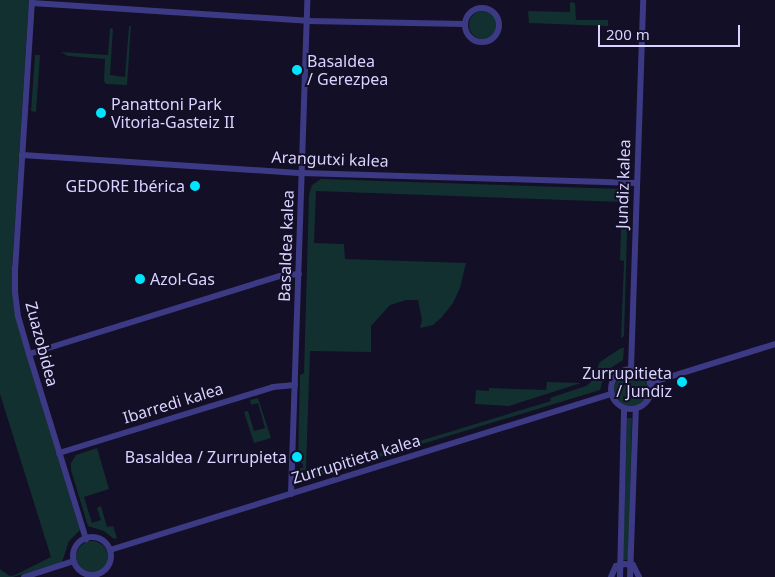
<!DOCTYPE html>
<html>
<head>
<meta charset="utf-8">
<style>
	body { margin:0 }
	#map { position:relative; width:775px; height:577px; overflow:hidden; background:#130f26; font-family:"Noto Sans",sans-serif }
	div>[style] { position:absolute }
	.green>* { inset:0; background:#12302f }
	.round { border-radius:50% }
	.minor>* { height:6px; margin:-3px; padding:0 3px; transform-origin:3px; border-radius:3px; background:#3d3a85 }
	.minor>.ring { margin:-3px; padding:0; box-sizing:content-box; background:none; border:6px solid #3d3a85; border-radius:50% }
	.dots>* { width:14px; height:14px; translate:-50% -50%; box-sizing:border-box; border:2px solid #130f26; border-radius:50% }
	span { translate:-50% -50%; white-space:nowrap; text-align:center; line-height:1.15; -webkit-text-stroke:4px #130f26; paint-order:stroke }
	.poi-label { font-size:16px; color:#d9d4ff }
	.left { translate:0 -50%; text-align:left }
	.right { translate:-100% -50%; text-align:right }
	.street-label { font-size:16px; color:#d9d4ff }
	.scale { position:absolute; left:598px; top:25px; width:142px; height:22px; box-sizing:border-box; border:2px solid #d9d4ff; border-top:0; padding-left:6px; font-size:15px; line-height:18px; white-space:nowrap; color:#d9d4ff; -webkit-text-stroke:4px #130f26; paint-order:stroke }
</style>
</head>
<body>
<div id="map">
	<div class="green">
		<div style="clip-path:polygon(0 0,29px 0,12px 267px,24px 347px,80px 530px,69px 541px,62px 562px,13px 577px,0 577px,0 569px,10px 576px,15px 575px,51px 557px,0 394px)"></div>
		<div style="clip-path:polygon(570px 2px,575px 3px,576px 20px,608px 20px,608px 26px,529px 23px,528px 11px,570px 12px)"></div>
		<div class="round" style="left:469px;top:11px;width:28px;height:28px"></div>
		<div style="clip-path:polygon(129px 26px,131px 26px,127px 85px,106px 84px,104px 81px,105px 59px,68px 56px,61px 52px,108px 55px,110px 28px,113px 29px,110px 75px,125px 77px)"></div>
		<div style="clip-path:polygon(35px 55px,40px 55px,36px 112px,31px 111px)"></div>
		<div style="clip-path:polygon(321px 179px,622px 189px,628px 198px,624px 336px,621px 338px,624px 261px,620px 260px,622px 202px,316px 191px,314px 243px,344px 244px,345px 259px,466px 263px,460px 288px,453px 303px,442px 317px,433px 325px,420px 328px,422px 320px,418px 300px,406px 300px,390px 305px,371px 326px,371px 352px,310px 351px,306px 468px,311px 473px,322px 470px,326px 473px,304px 481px,300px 480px,298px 476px,300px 476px,300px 468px,303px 468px,303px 464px,298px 461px,300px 375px,304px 373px,309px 195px,312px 185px)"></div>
		<div style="clip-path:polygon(621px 348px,624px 348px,623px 360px,609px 369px,603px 379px,600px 390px,366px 461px,367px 457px,551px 401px,550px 398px,586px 386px,591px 382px,600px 362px)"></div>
		<div class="round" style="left:614px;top:373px;width:34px;height:34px"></div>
		<div style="clip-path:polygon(547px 382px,581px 383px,509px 406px,475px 404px,476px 390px,489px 391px,489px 388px,546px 390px)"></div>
		<div style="clip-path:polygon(258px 398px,271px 438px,254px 443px,244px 412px,248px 411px,254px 431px,265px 428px,258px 403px,251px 405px,250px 400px)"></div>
		<div style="clip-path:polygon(627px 418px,632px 418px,628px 560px,623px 560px)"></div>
		<div style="clip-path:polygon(97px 448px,109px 489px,84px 497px,92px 523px,101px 520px,97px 508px,101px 506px,107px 527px,113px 526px,117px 538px,114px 539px,104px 531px,88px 526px,71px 470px,71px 463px,76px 455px)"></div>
		<div class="round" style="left:76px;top:541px;width:32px;height:32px"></div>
	</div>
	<div class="minor">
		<div style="left:32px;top:0;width:269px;rotate:93.6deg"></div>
		<div style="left:15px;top:268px;width:24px;rotate:90deg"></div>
		<div style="left:15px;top:292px;width:24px;rotate:83deg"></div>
		<div style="left:18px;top:316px;width:40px;rotate:74deg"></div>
		<div style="left:29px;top:354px;width:194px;rotate:72.9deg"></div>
		<div style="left:32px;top:3px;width:276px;rotate:3.7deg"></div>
		<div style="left:307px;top:21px;width:158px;rotate:1.1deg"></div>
		<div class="ring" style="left:465px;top:8px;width:28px;height:28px"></div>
		<div style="left:22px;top:155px;width:281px;rotate:3.7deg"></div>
		<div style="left:302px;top:173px;width:335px;rotate:1.7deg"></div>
		<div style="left:29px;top:354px;width:263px;rotate:-17.3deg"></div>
		<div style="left:280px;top:276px;width:19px;rotate:-6deg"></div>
		<div class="ring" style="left:611px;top:369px;width:34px;height:34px"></div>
		<div style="left:631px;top:369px;width:369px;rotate:-88.1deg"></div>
		<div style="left:650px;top:383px;width:131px;rotate:-17.3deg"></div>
		<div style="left:59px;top:453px;width:224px;rotate:-17.1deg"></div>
		<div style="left:273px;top:387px;width:22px;rotate:-5deg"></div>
		<div style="left:291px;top:494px;width:494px;rotate:-88.1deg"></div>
		<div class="ring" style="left:73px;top:537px;width:32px;height:32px"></div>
		<div style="left:110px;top:550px;width:525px;rotate:-17.3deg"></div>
		<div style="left:24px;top:577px;width:52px;rotate:-17.7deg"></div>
		<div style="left:611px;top:577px;width:12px;rotate:-66deg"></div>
		<div style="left:616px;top:566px;width:9px;rotate:-13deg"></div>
		<div style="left:625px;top:564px;width:8px;rotate:7deg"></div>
		<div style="left:633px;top:565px;width:13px;rotate:63deg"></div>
		<div style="left:620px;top:577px;width:169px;rotate:-88.6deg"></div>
		<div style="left:630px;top:577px;width:168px;rotate:-88deg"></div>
	</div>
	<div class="dots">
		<div style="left:297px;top:70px;background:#00e5ff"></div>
		<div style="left:101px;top:113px;background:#00e5ff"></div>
		<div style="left:195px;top:186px;background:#00e5ff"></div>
		<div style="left:140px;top:279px;background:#00e5ff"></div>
		<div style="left:682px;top:382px;background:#00e5ff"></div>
		<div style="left:297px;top:457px;background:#00e5ff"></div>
	</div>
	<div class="poi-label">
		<span class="left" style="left:307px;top:70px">Basaldea<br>/ Gerezpea</span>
		<span class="left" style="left:111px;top:113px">Panattoni Park<br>Vitoria-Gasteiz II</span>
		<span class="right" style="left:185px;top:186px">GEDORE Ibérica</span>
		<span class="left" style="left:150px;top:279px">Azol-Gas</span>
		<span class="right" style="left:672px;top:382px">Zurrupitieta<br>/ Jundiz</span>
		<span class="right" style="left:287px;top:457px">Basaldea / Zurrupieta</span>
	</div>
	<div class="street-label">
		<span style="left:330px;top:159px;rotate:2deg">Arangutxi kalea</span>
		<span style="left:623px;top:184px;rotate:-88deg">Jundiz kalea</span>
		<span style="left:286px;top:246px;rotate:-88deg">Basaldea kalea</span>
		<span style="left:42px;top:344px;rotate:75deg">Zuazobidea</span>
		<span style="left:173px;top:403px;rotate:-17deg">Ibarredi kalea</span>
		<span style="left:356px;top:459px;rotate:-17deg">Zurrupitieta kalea</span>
	</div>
	<div class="scale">200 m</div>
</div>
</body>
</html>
